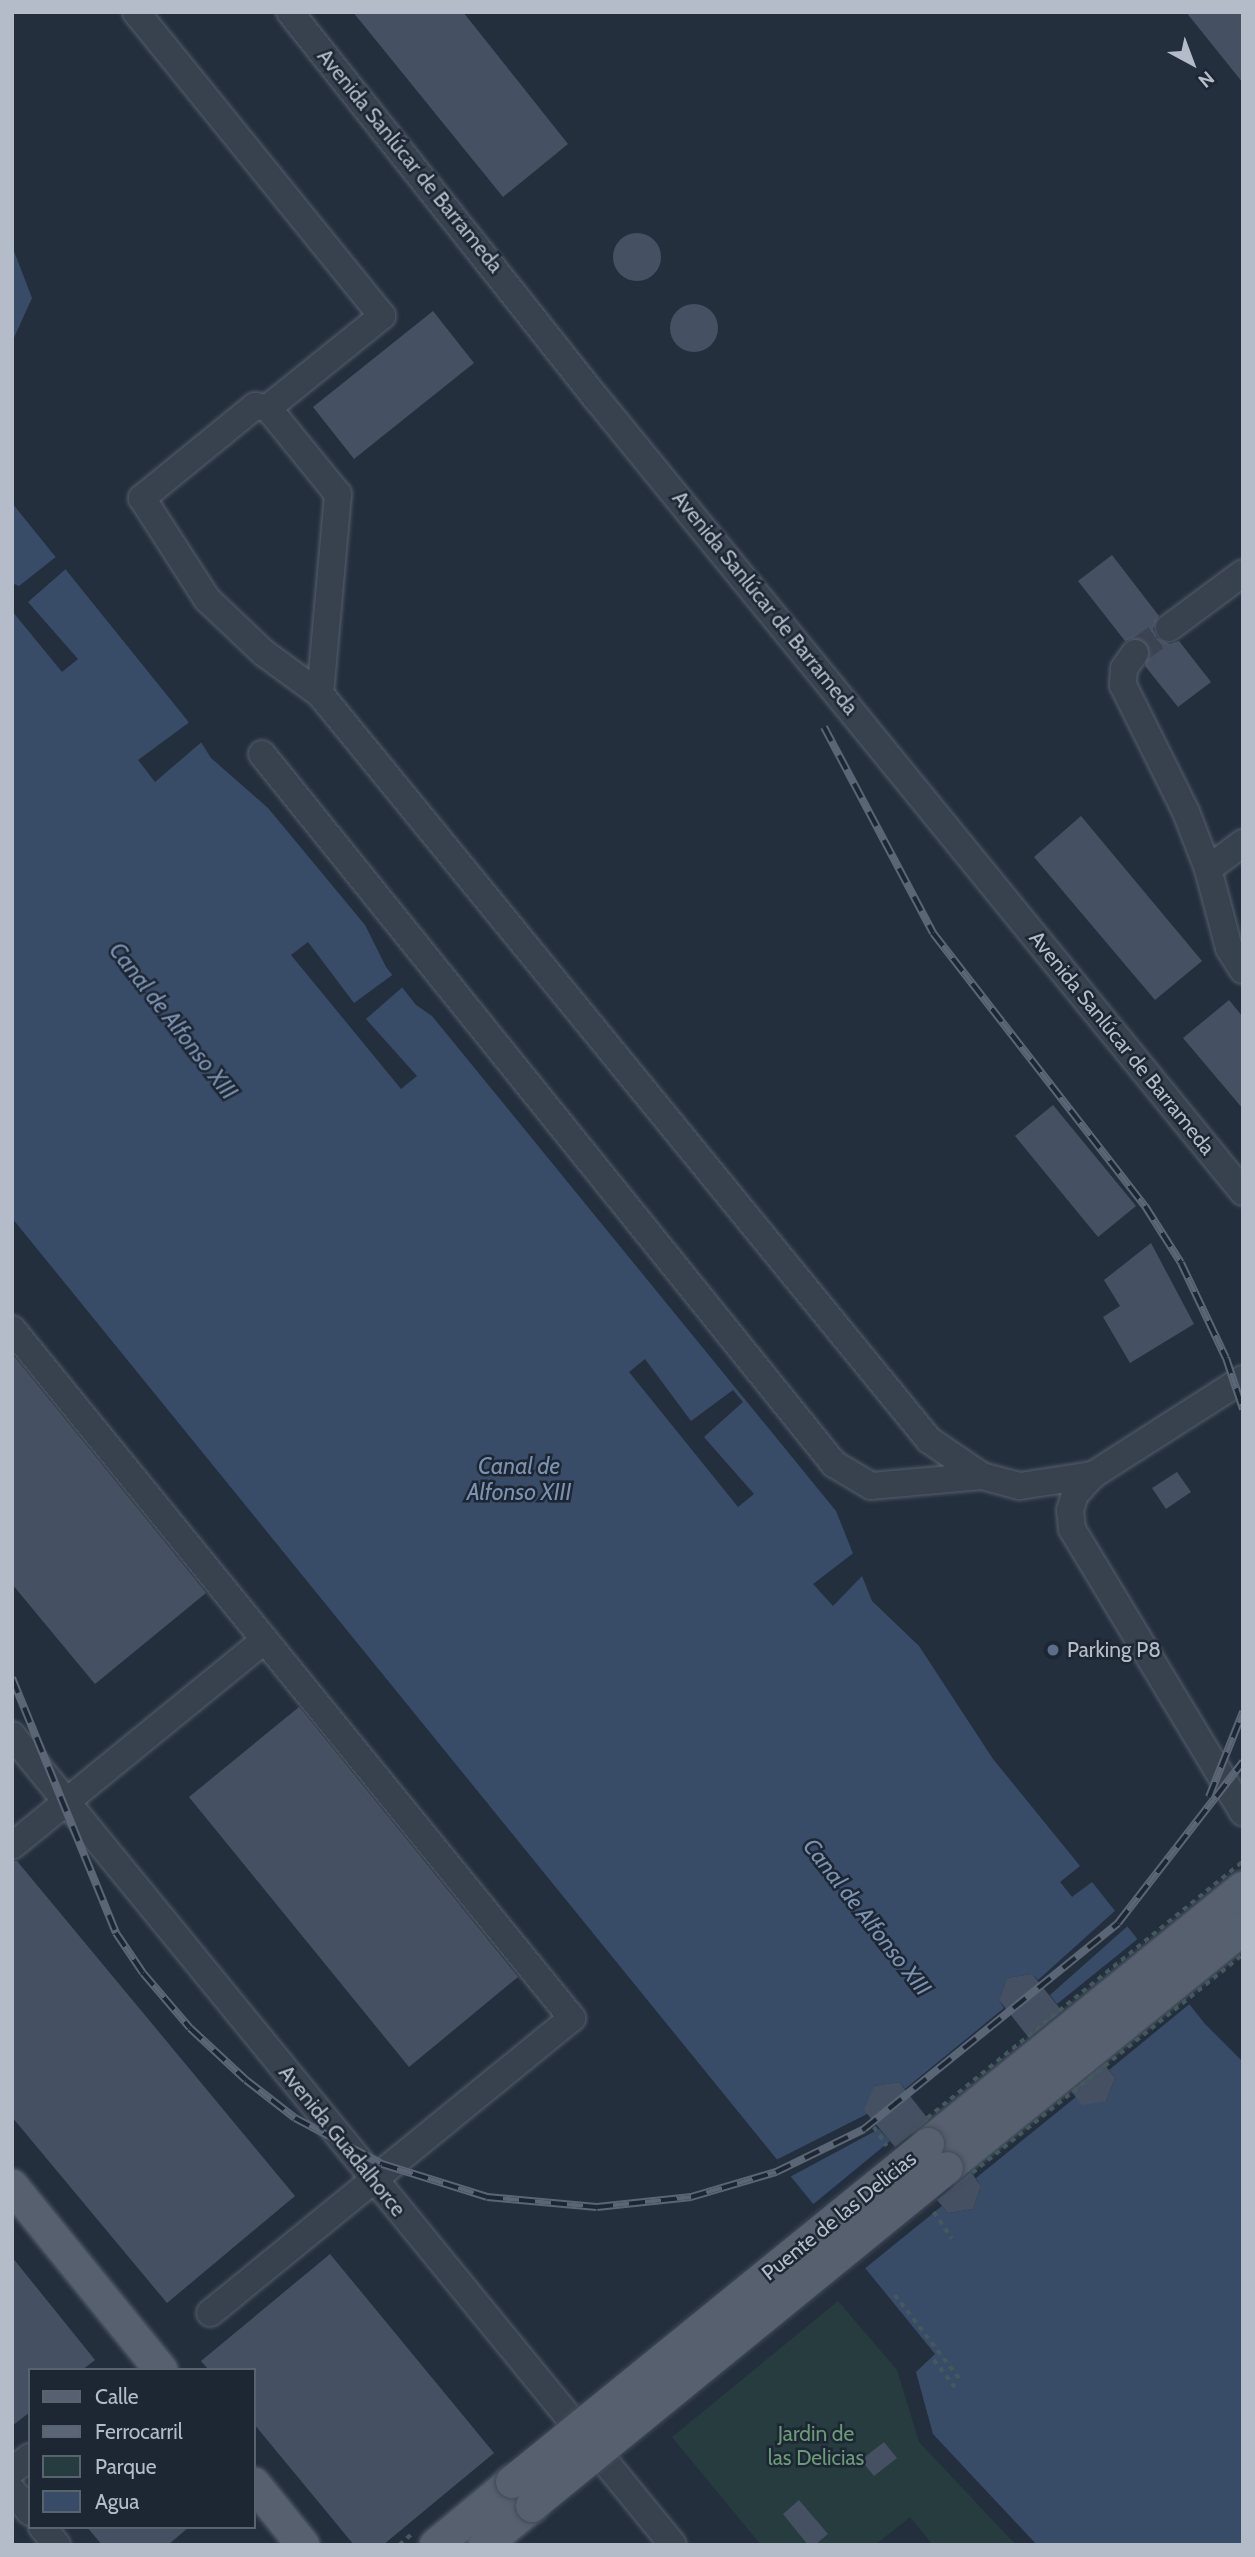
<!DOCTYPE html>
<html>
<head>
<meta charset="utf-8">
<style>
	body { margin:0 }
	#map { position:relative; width:1255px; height:2557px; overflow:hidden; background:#242f3e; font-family:Cabin,sans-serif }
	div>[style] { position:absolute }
	.green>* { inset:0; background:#263c3f }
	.water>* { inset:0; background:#394c67 }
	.pier>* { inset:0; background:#242f3e }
	.building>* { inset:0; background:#455162 }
	.round { border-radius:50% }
	.minor-tunnel>* { height:26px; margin-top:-13px; transform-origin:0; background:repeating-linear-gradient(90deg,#3a4453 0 26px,transparent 0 39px) }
	.path>* { height:3.5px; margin-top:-1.75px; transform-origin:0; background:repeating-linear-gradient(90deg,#44595c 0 5px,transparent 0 10px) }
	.roads { filter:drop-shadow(0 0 2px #565f6c) drop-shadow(0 0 2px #565f6c) }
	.minor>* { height:26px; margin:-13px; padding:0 13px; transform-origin:13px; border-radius:13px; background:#38414e }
	.major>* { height:32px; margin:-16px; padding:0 16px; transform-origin:16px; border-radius:16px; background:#56606e }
	.rail>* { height:8px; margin-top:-4px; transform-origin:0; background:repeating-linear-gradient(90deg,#1d2633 0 16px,#5a6575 0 32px); box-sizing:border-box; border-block:2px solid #5a6575 }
	.path-bridge>* { height:3.5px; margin-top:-1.75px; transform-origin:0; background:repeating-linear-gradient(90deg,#44595c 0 5px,transparent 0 10px) }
	.bridges { filter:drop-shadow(0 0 2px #414a57) drop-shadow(0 0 2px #414a57) }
	.major-bridge>* { height:32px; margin:-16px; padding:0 16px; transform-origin:16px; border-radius:16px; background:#56606e }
	.dots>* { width:19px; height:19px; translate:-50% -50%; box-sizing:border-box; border:4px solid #1d2633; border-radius:50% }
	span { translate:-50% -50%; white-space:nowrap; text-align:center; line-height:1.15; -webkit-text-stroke:5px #1d2633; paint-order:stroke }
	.street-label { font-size:21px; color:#b4bcc9 }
	.poi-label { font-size:21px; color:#b4bcc9 }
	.left { translate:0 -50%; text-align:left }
	.park-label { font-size:21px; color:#6b9a76 }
	.water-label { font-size:23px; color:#7c92b1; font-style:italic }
	.frame { position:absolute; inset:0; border:14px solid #b4bcc9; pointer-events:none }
	.legend { position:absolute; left:28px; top:2368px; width:228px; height:161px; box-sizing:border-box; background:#1d2633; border:2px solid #59626f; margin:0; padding:9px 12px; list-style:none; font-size:21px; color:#b4bcc9 }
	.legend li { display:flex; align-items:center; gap:14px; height:35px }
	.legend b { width:35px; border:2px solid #59626f }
	.north { position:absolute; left:1157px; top:28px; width:70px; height:70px; -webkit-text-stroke:5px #1d2633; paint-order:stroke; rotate:139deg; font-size:19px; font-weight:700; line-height:28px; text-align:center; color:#b4bcc9 }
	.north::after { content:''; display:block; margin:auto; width:24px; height:32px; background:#b4bcc9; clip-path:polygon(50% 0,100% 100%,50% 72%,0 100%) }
</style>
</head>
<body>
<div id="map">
	<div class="green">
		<div style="clip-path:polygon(838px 2301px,897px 2370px,919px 2442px,1016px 2545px,933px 2545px,910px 2517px,875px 2545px,761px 2545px,672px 2437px)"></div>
	</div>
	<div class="water">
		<div style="clip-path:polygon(12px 246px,32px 298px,12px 342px)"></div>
		<div style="clip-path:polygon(12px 503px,187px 720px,211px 758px,268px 808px,365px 925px,386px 967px,416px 1005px,432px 1016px,836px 1511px,872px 1601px,919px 1646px,993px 1759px,1080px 1866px,1060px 1882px,1072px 1897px,1092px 1882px,1205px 2024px,1243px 2062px,1243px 2545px,1037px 2545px,933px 2434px,916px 2372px,935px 2354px,12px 1218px)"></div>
	</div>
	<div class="pier">
		<div style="clip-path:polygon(57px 556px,67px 568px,28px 602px,78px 659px,62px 672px,12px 611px,12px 583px,19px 586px)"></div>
		<div style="clip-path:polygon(191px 721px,204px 740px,155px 782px,138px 760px)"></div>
		<div style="clip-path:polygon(308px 942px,354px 1003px,395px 973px,405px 985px,366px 1019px,417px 1076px,401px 1089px,291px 955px)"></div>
		<div style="clip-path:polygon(645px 1359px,691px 1421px,733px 1390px,743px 1402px,704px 1437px,754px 1494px,738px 1507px,629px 1372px)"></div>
		<div style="clip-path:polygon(856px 1551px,865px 1573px,833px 1606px,813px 1584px)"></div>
		<div style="clip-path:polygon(1118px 1908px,1130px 1924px,1050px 1995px,1057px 2004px,1140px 1937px,1192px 2002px,1109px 2070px,1115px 2078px,1106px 2101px,1076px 2097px,976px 2178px,981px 2186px,973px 2209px,948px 2213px,942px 2206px,863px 2270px,811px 2206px,890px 2141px,879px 2129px,788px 2178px,774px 2161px,867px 2114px,874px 2086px,899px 2082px,905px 2089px,1004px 2008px,999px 2000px,1007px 1978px,1032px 1974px,1038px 1980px)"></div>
	</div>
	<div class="building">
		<div style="clip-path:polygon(353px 12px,463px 12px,568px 144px,503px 197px)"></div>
		<div style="clip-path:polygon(1186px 12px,1243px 12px,1243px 83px)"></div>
		<div class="round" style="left:613px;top:233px;width:48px;height:48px"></div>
		<div class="round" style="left:670px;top:304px;width:48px;height:48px"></div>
		<div style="clip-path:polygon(433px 311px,474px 363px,354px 459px,313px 407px)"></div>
		<div style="clip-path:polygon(1112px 555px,1159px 616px,1153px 629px,1157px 638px,1170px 644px,1179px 641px,1211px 682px,1178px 707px,1145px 666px,1149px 646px,1137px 637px,1125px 641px,1078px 581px)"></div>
		<div style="clip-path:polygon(1081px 816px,1202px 961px,1155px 1000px,1034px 857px)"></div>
		<div style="clip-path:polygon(1229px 1000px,1243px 1017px,1243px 1109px,1183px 1038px)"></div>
		<div style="clip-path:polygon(1053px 1105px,1136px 1206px,1098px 1237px,1015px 1136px)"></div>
		<div style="clip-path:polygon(1151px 1243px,1194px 1324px,1130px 1363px,1103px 1317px,1120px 1306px,1104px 1280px)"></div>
		<div style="clip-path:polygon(12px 1354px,206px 1593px,95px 1684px,12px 1584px)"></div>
		<div style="clip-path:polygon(1177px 1472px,1191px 1492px,1166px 1509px,1152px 1488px)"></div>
		<div style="clip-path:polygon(299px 1707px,518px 1977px,409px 2067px,189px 1797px)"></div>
		<div style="clip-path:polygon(12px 1861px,17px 1861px,295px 2196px,167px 2303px,12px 2117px)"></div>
		<div style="clip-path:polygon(1032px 1974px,1062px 2011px,1029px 2038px,999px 2000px,1007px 1978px)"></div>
		<div style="clip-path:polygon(1104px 2064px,1115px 2078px,1106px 2101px,1082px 2105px,1071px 2091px)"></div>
		<div style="clip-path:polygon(899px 2082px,929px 2120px,895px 2147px,864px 2110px,874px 2086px)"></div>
		<div style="clip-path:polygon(971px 2172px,981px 2186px,973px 2209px,948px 2213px,937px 2200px)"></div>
		<div style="clip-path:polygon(330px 2254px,494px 2453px,383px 2545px,354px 2545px,254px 2424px,254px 2370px,209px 2370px,201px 2361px)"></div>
		<div style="clip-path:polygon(12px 2257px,95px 2360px,82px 2370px,30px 2370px,30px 2412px,12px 2426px)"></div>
		<div style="clip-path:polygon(884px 2442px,897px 2458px,874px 2476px,861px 2460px)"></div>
		<div style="clip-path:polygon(799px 2500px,828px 2534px,815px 2545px,808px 2545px,783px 2514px)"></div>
		<div style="clip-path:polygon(87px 2527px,189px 2527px,168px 2545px,102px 2545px)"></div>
	</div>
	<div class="minor-tunnel">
		<div style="left:1135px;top:653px;width:42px;rotate:-36.3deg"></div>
	</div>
	<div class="path">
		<div style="left:874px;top:2127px;width:23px;rotate:56deg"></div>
		<div style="left:934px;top:2212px;width:32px;rotate:56deg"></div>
		<div style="left:895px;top:2295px;width:110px;rotate:52.4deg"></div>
		<div style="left:934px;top:2360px;width:34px;rotate:52deg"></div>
		<div style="left:399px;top:2545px;width:18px;rotate:-41deg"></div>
	</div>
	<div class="roads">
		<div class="minor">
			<div style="left:136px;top:12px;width:391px;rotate:51deg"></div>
			<div style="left:382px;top:316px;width:146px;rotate:141.1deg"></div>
			<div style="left:268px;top:408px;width:111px;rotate:50.9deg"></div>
			<div style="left:338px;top:494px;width:201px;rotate:95.1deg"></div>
			<div style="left:320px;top:694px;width:963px;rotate:50.77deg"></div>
			<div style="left:929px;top:1440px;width:64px;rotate:34.2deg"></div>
			<div style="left:982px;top:1476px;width:39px;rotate:15deg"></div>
			<div style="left:1020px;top:1486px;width:74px;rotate:-8.6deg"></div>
			<div style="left:290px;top:12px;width:494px;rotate:51.6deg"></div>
			<div style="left:597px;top:399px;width:1023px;rotate:50.83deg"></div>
			<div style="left:268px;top:408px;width:13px;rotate:-171deg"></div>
			<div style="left:255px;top:406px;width:146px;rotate:140.8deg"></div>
			<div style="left:142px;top:498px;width:120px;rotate:57.2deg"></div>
			<div style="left:207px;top:599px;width:79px;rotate:43.5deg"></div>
			<div style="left:264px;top:653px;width:69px;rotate:36.2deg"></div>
			<div style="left:1169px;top:628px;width:92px;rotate:-36.6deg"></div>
			<div style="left:1135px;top:653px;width:19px;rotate:125deg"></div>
			<div style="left:1124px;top:669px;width:16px;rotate:94deg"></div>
			<div style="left:1123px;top:685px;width:142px;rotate:63.6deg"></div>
			<div style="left:1186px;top:812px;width:61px;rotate:68.9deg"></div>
			<div style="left:1208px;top:869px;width:44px;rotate:-36.6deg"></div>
			<div style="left:262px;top:754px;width:912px;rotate:51.14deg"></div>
			<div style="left:834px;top:1464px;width:43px;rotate:30.7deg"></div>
			<div style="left:871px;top:1486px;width:111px;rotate:-5.1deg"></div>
			<div style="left:1208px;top:869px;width:82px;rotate:75.1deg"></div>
			<div style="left:1229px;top:948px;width:26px;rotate:58deg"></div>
			<div style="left:12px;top:1329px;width:888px;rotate:50.9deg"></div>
			<div style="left:572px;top:2018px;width:467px;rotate:140.8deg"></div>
			<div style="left:1243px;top:1379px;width:178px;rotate:147.4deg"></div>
			<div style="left:1093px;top:1475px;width:26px;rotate:133deg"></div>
			<div style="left:1075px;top:1494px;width:17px;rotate:107deg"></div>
			<div style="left:1070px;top:1510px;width:19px;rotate:84deg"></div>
			<div style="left:1072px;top:1529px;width:331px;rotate:58.9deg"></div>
			<div style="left:12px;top:1735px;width:1045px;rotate:50.78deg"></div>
			<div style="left:12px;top:1846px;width:326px;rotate:-39.2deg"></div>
			<div style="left:12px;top:2471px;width:23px;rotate:-38deg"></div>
			<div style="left:12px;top:2490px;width:28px;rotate:51deg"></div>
			<div style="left:42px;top:2527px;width:23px;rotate:50deg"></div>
		</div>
		<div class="major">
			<div style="left:928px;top:2144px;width:406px;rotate:-39.1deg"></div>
			<div style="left:947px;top:2168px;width:381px;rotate:-39deg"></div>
			<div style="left:12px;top:2186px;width:237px;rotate:51deg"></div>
			<div style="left:254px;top:2484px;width:78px;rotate:51.2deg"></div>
			<div style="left:436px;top:2545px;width:99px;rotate:-39.7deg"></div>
			<div style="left:485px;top:2545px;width:61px;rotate:-39.7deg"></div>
		</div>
	</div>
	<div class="rail">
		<div style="left:824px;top:727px;width:233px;rotate:62.1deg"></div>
		<div style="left:933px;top:933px;width:346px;rotate:52.2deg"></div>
		<div style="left:1145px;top:1206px;width:67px;rotate:57.7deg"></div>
		<div style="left:1181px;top:1263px;width:105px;rotate:64.7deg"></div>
		<div style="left:1226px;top:1358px;width:54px;rotate:71.6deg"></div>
		<div style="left:12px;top:1678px;width:275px;rotate:67.8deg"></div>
		<div style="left:116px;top:1933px;width:48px;rotate:56deg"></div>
		<div style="left:143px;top:1973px;width:72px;rotate:49.5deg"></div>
		<div style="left:190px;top:2028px;width:76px;rotate:42.9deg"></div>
		<div style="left:246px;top:2080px;width:62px;rotate:37.8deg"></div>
		<div style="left:295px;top:2118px;width:98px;rotate:27.9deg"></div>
		<div style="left:382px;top:2164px;width:110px;rotate:17.4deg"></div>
		<div style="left:487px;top:2197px;width:110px;rotate:5.2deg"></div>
		<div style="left:597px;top:2207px;width:95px;rotate:-6.1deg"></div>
		<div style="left:691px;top:2197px;width:89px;rotate:-16.4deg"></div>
		<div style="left:776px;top:2172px;width:98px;rotate:-26deg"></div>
		<div style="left:864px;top:2129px;width:327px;rotate:-39deg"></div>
		<div style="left:1118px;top:1923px;width:204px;rotate:-52.2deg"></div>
		<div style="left:1209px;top:1797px;width:92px;rotate:-68.2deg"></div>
	</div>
	<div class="path-bridge">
		<div style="left:927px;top:2118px;width:407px;rotate:-39.1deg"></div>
		<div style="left:972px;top:2173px;width:348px;rotate:-38.9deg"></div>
	</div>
	<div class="bridges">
		<div class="major-bridge">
			<div style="left:512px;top:2482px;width:536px;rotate:-39.09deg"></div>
			<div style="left:532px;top:2506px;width:535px;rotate:-39.16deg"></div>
		</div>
	</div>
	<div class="dots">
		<div style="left:1053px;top:1650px;background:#5c6f8a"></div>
	</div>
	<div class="street-label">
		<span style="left:410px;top:161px;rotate:51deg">Avenida Sanlúcar de Barrameda</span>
		<span style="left:765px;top:603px;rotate:51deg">Avenida Sanlúcar de Barrameda</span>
		<span style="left:1122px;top:1043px;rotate:51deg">Avenida Sanlúcar de Barrameda</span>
		<span style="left:342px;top:2141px;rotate:51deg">Avenida Guadalhorce</span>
		<span style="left:839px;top:2216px;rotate:-39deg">Puente de las Delicias</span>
	</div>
	<div class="poi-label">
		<span class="left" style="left:1067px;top:1650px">Parking P8</span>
	</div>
	<div class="park-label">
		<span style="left:816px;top:2446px">Jardin de<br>las Delicias</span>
	</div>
	<div class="water-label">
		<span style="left:173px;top:1021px;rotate:52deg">Canal de Alfonso XIII</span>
		<span style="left:519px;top:1479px">Canal de<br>Alfonso XIII</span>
		<span style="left:867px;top:1917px;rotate:52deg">Canal de Alfonso XIII</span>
	</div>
	<div class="frame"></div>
	<ul class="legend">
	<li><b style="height:9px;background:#56606e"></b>Calle</li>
	<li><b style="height:9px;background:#5a6575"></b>Ferrocarril</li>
	<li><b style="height:19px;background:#263c3f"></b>Parque</li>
	<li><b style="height:19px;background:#394c67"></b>Agua</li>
	</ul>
	<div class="north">N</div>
</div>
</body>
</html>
